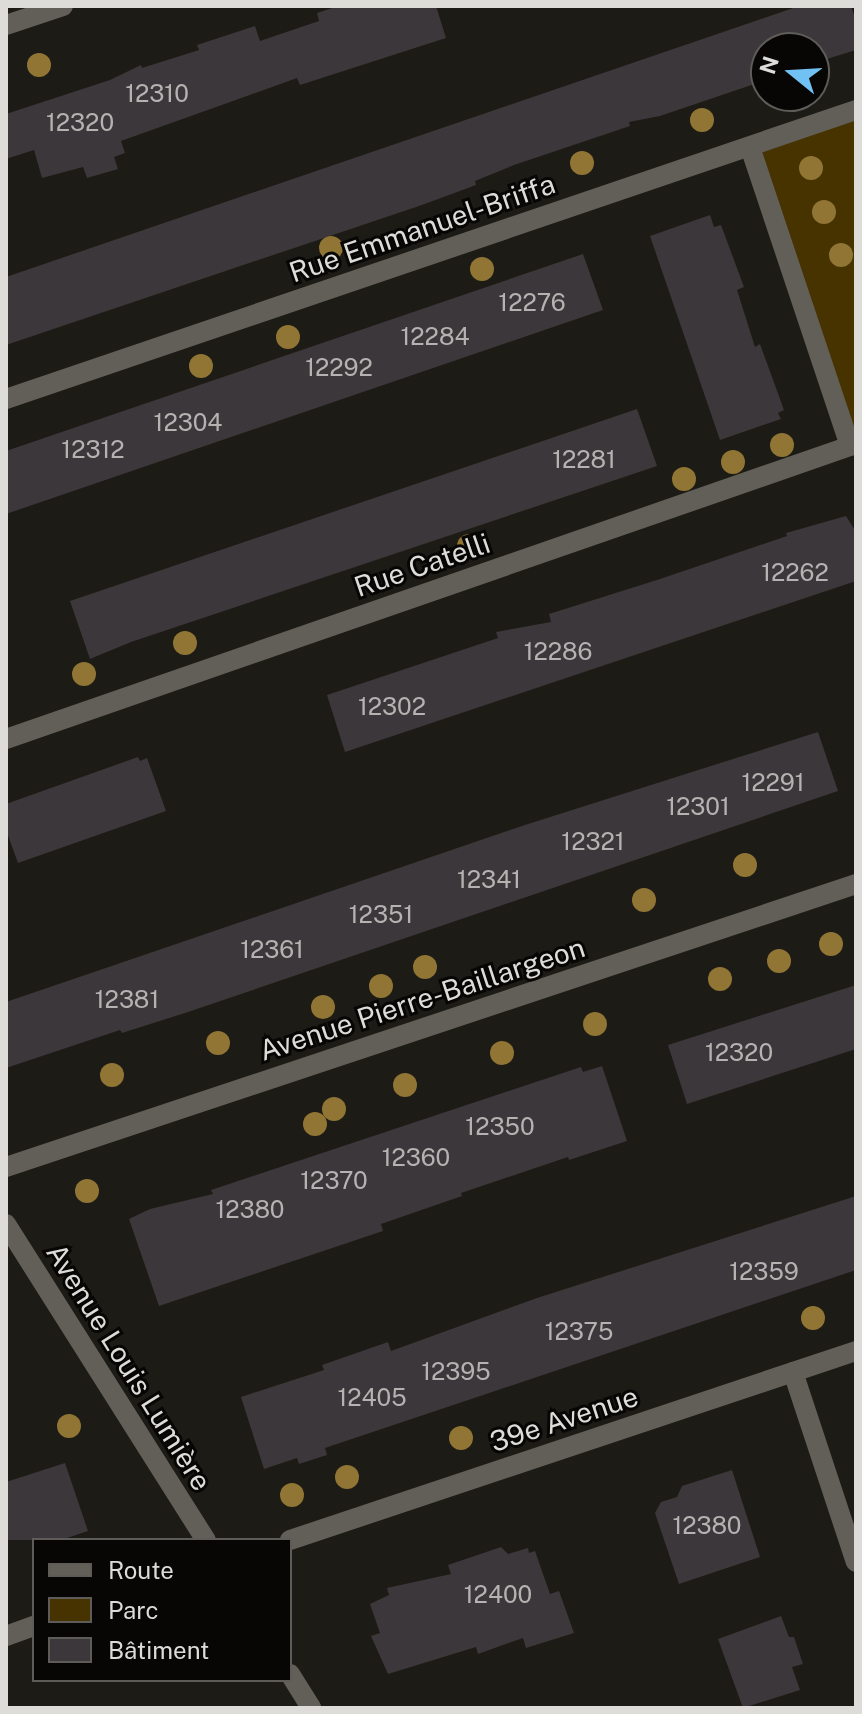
<!DOCTYPE html>
<html>
<head>
<meta charset="utf-8">
<style>
	body { margin:0 }
	#map { position:relative; width:862px; height:1714px; overflow:hidden; background:#1d1b15; font-family:"Public Sans",sans-serif }
	div>[style] { position:absolute }
	.green>* { inset:0; background:#473300 }
	.building>* { inset:0; background:#3c373b }
	.street>* { height:20px; margin:-10px; padding:0 10px; transform-origin:10px; border-radius:10px; background:#625f59 }
	.trees>* { width:24px; height:24px; margin:-12px; border-radius:50%; background:#917535 }
	span { translate:-50% -50%; white-space:nowrap; text-align:center; line-height:1.15; -webkit-text-stroke:6px #070604; paint-order:stroke }
	.number-label { font-size:24px; color:#b5b3b1 }
	.number-label span { -webkit-text-stroke-width:0 }
	.street-label { font-size:28px; color:#dddcd8 }
	.frame { position:absolute; inset:0; border:8px solid #dddcd8; pointer-events:none }
	.legend { position:absolute; left:32px; top:1538px; width:260px; height:144px; box-sizing:border-box; background:#070604; border:2px solid #5d5c59; margin:0; padding:10px 14px; list-style:none; font-size:24px; color:#dddcd8 }
	.legend li { display:flex; align-items:center; gap:16px; height:40px }
	.legend b { width:40px; border:2px solid #5d5c59 }
	.north { position:absolute; left:750px; top:32px; width:80px; height:80px; box-sizing:border-box; background:#070604; border:2px solid #5d5c59; border-radius:50%; rotate:288deg; font-size:22px; font-weight:700; line-height:32px; text-align:center; color:#dddcd8 }
	.north::after { content:''; display:block; margin:auto; width:28px; height:36px; background:#72c1f5; clip-path:polygon(50% 0,100% 100%,50% 72%,0 100%) }
</style>
</head>
<body>
<div id="map">
	<div class="green">
		<div style="clip-path:polygon(856px 110px,856px 444px,750px 147px)"></div>
	</div>
	<div class="building">
		<div style="clip-path:polygon(338px 6px,436px 6px,446px 38px,300px 85px,297px 78px,121px 141px,125px 153px,114px 157px,118px 169px,87px 178px,83px 167px,42px 178px,34px 150px,6px 159px,6px 114px,110px 80px,141px 65px,142px 68px,199px 50px,197px 45px,255px 26px,260px 41px,319px 21px,317px 13px)"></div>
		<div style="clip-path:polygon(799px 6px,851px 6px,856px 21px,856px 50px,814px 63px,814px 48px,766px 48px,766px 80px,660px 116px,629px 122px,630px 126px,514px 165px,475px 181px,476px 185px,422px 205px,6px 345px,6px 277px)"></div>
		<div style="clip-path:polygon(710px 215px,714px 227px,721px 225px,744px 287px,737px 290px,755px 347px,760px 344px,784px 410px,778px 413px,781px 419px,720px 440px,650px 236px)"></div>
		<div style="clip-path:polygon(583px 254px,603px 310px,6px 514px,6px 451px)"></div>
		<div style="clip-path:polygon(637px 409px,657px 466px,131px 642px,90px 659px,70px 601px)"></div>
		<div style="clip-path:polygon(846px 516px,856px 532px,856px 581px,345px 752px,327px 695px,498px 638px,496px 632px,551px 622px,549px 614px,660px 579px,787px 536px,786px 533px)"></div>
		<div style="clip-path:polygon(818px 732px,838px 791px,188px 1012px,122px 1033px,120px 1030px,6px 1068px,6px 1002px,525px 825px)"></div>
		<div style="clip-path:polygon(138px 757px,140px 761px,147px 758px,166px 811px,18px 863px,6px 830px,6px 804px)"></div>
		<div style="clip-path:polygon(856px 985px,856px 1049px,687px 1104px,668px 1045px)"></div>
		<div style="clip-path:polygon(602px 1066px,627px 1141px,569px 1160px,568px 1157px,461px 1193px,462px 1196px,381px 1224px,383px 1231px,159px 1306px,129px 1219px,150px 1209px,213px 1194px,211px 1190px,581px 1067px,583px 1072px)"></div>
		<div style="clip-path:polygon(856px 1196px,856px 1270px,325px 1448px,327px 1455px,299px 1464px,297px 1458px,264px 1469px,241px 1397px,324px 1370px,322px 1365px,388px 1342px,391px 1351px,537px 1298px)"></div>
		<div style="clip-path:polygon(65px 1463px,88px 1531px,61px 1540px,6px 1540px,6px 1482px)"></div>
		<div style="clip-path:polygon(732px 1470px,760px 1557px,679px 1584px,655px 1513px,661px 1502px,677px 1497px,682px 1486px)"></div>
		<div style="clip-path:polygon(501px 1547px,508px 1554px,528px 1548px,529px 1553px,535px 1551px,550px 1594px,559px 1591px,574px 1633px,526px 1648px,523px 1638px,478px 1654px,476px 1647px,388px 1674px,371px 1636px,380px 1633px,370px 1604px,389px 1595px,387px 1588px,451px 1574px,448px 1565px)"></div>
		<div style="clip-path:polygon(781px 1616px,789px 1637px,794px 1637px,803px 1664px,792px 1667px,800px 1690px,743px 1708px,718px 1639px)"></div>
	</div>
	<div class="street">
		<div style="left:6px;top:25px;width:60px;rotate:-18.4deg"></div>
		<div style="left:750px;top:147px;width:315px;rotate:71.5deg"></div>
		<div style="left:6px;top:399px;width:898px;rotate:-18.78deg"></div>
		<div style="left:6px;top:739px;width:900px;rotate:-19.14deg"></div>
		<div style="left:6px;top:1167px;width:896px;rotate:-18.41deg"></div>
		<div style="left:6px;top:1224px;width:374px;rotate:57.7deg"></div>
		<div style="left:793px;top:1372px;width:200px;rotate:71.7deg"></div>
		<div style="left:290px;top:1540px;width:597px;rotate:-18.47deg"></div>
		<div style="left:6px;top:1636px;width:30px;rotate:-20deg"></div>
		<div style="left:290px;top:1674px;width:40px;rotate:58deg"></div>
	</div>
	<div class="trees">
		<div style="left:39px;top:65px"></div>
		<div style="left:702px;top:120px"></div>
		<div style="left:582px;top:163px"></div>
		<div style="left:811px;top:168px"></div>
		<div style="left:824px;top:212px"></div>
		<div style="left:331px;top:248px"></div>
		<div style="left:841px;top:255px"></div>
		<div style="left:482px;top:269px"></div>
		<div style="left:288px;top:337px"></div>
		<div style="left:201px;top:366px"></div>
		<div style="left:782px;top:445px"></div>
		<div style="left:733px;top:462px"></div>
		<div style="left:684px;top:479px"></div>
		<div style="left:469px;top:546px"></div>
		<div style="left:185px;top:643px"></div>
		<div style="left:84px;top:674px"></div>
		<div style="left:745px;top:865px"></div>
		<div style="left:644px;top:900px"></div>
		<div style="left:831px;top:944px"></div>
		<div style="left:779px;top:961px"></div>
		<div style="left:425px;top:967px"></div>
		<div style="left:720px;top:979px"></div>
		<div style="left:381px;top:986px"></div>
		<div style="left:323px;top:1007px"></div>
		<div style="left:595px;top:1024px"></div>
		<div style="left:218px;top:1043px"></div>
		<div style="left:502px;top:1053px"></div>
		<div style="left:112px;top:1075px"></div>
		<div style="left:405px;top:1085px"></div>
		<div style="left:334px;top:1109px"></div>
		<div style="left:315px;top:1124px"></div>
		<div style="left:87px;top:1191px"></div>
		<div style="left:813px;top:1318px"></div>
		<div style="left:69px;top:1426px"></div>
		<div style="left:461px;top:1438px"></div>
		<div style="left:347px;top:1477px"></div>
		<div style="left:292px;top:1495px"></div>
	</div>
	<div class="number-label">
		<span style="left:157px;top:94px">12310</span>
		<span style="left:80px;top:123px">12320</span>
		<span style="left:532px;top:303px">12276</span>
		<span style="left:435px;top:337px">12284</span>
		<span style="left:339px;top:368px">12292</span>
		<span style="left:188px;top:423px">12304</span>
		<span style="left:93px;top:450px">12312</span>
		<span style="left:584px;top:460px">12281</span>
		<span style="left:795px;top:573px">12262</span>
		<span style="left:558px;top:652px">12286</span>
		<span style="left:392px;top:707px">12302</span>
		<span style="left:773px;top:783px">12291</span>
		<span style="left:698px;top:807px">12301</span>
		<span style="left:593px;top:842px">12321</span>
		<span style="left:489px;top:880px">12341</span>
		<span style="left:381px;top:915px">12351</span>
		<span style="left:272px;top:950px">12361</span>
		<span style="left:127px;top:1000px">12381</span>
		<span style="left:739px;top:1053px">12320</span>
		<span style="left:500px;top:1127px">12350</span>
		<span style="left:416px;top:1158px">12360</span>
		<span style="left:334px;top:1181px">12370</span>
		<span style="left:250px;top:1210px">12380</span>
		<span style="left:764px;top:1272px">12359</span>
		<span style="left:579px;top:1332px">12375</span>
		<span style="left:456px;top:1372px">12395</span>
		<span style="left:372px;top:1398px">12405</span>
		<span style="left:707px;top:1526px">12380</span>
		<span style="left:498px;top:1595px">12400</span>
	</div>
	<div class="street-label">
		<span style="left:422px;top:228px;rotate:-19deg">Rue Emmanuel-Briffa</span>
		<span style="left:422px;top:565px;rotate:-19deg">Rue Catelli</span>
		<span style="left:422px;top:999px;rotate:-18deg">Avenue Pierre-Baillargeon</span>
		<span style="left:129px;top:1367px;rotate:58deg">Avenue Louis Lumière</span>
		<span style="left:564px;top:1419px;rotate:-18deg">39e Avenue</span>
	</div>
	<div class="frame"></div>
	<ul class="legend">
	<li><b style="height:10px;background:#625f59"></b>Route</li>
	<li><b style="height:22px;background:#473300"></b>Parc</li>
	<li><b style="height:22px;background:#3c373b"></b>Bâtiment</li>
	</ul>
	<div class="north">N</div>
</div>
</body>
</html>
